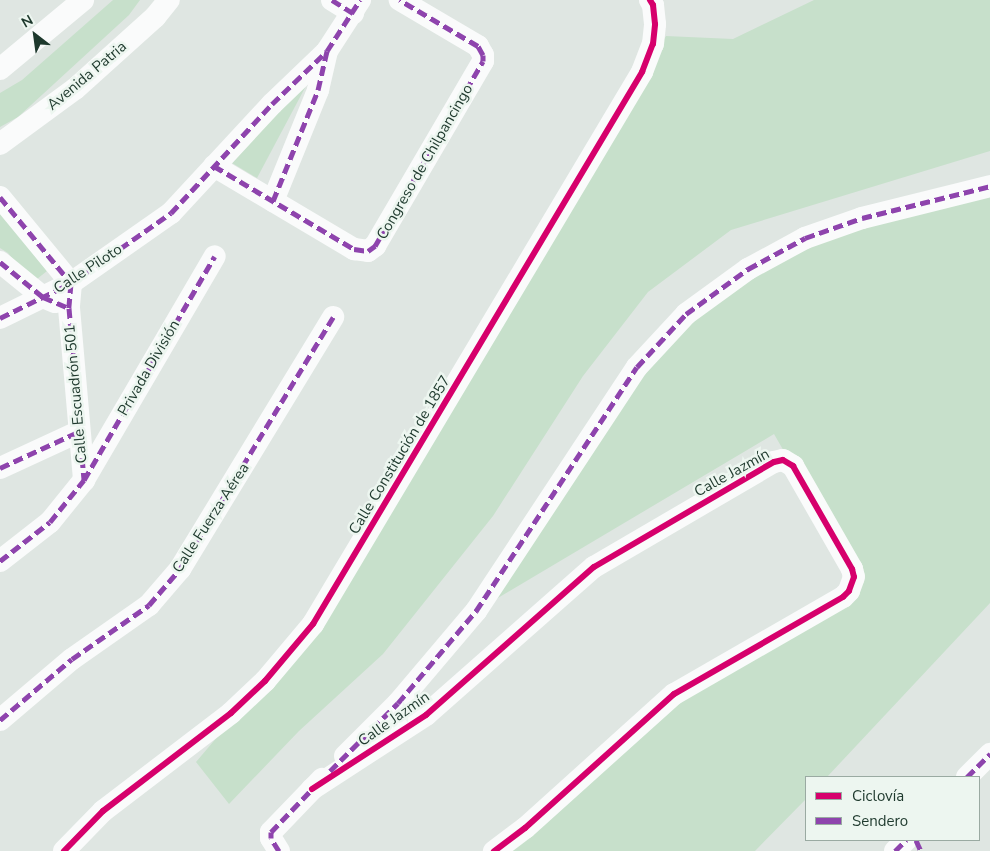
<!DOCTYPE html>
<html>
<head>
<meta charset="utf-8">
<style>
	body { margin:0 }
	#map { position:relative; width:990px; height:851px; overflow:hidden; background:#dfe6e2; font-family:"Nunito Sans",sans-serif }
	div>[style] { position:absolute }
	.green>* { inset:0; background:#c7e0cb }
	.minor>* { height:22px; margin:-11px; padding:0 11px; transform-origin:11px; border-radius:11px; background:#fafbfb }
	.quiet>* { height:5px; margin-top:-2.5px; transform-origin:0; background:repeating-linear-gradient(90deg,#8e44ad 0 10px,transparent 0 15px) }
	.cycleway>* { height:6px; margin:-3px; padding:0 3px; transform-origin:3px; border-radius:3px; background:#d6006c }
	span { translate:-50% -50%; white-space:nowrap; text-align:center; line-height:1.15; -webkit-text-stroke:5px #edf6f0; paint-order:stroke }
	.street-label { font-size:15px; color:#1e392d }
	.legend { position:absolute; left:805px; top:776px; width:175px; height:65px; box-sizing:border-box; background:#edf6f0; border:1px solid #9aaaa2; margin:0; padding:6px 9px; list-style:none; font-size:15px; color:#1e392d }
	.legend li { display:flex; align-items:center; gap:10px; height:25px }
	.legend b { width:25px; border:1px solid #9aaaa2 }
	.north { position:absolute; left:10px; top:10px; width:50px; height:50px; -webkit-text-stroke:4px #edf6f0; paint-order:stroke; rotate:330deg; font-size:14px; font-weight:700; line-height:20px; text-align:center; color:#1e392d }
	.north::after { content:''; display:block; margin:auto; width:18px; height:22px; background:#1e392d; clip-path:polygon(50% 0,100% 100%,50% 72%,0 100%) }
</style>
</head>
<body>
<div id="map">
	<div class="green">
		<div style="clip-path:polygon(113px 0,140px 0,129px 15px,18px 117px,0 127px,0 93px,22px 80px)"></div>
		<div style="clip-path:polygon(814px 0,990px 0,990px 151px,731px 230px,648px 292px,583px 376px,493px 516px,383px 654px,299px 731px,229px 804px,196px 762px,313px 624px,666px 36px,733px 39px)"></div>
		<div style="clip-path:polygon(307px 84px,257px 178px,232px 163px,286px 104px)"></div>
		<div style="clip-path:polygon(990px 183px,990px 603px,827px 777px,806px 777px,806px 799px,755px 851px,492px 851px,674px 694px,849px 591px,852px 569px,774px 434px,476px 611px,637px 367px,748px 269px)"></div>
		<div style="clip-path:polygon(0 212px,47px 271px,32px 283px,8px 253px,0 248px)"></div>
	</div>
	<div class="minor">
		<div style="left:332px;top:0;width:25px;rotate:32deg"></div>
		<div style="left:0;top:69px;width:108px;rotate:-39.7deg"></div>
		<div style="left:0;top:144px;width:93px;rotate:-36.3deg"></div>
		<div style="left:75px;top:89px;width:108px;rotate:-42deg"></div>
		<div style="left:155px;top:17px;width:22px;rotate:-51deg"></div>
		<div style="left:214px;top:166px;width:163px;rotate:30.7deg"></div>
		<div style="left:354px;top:249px;width:14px;rotate:8deg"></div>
		<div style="left:368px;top:251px;width:9px;rotate:-36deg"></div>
		<div style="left:375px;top:246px;width:214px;rotate:-59.7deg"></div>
		<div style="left:483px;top:61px;width:6px;rotate:-90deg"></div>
		<div style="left:483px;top:55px;width:10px;rotate:-119deg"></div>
		<div style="left:478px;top:46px;width:91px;rotate:-149.5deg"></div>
		<div style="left:0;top:197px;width:112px;rotate:50.5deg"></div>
		<div style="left:71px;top:283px;width:25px;rotate:95deg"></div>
		<div style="left:69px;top:308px;width:173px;rotate:85deg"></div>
		<div style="left:273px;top:201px;width:120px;rotate:-67.9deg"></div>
		<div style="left:318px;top:90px;width:40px;rotate:-77deg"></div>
		<div style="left:0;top:262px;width:55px;rotate:39.1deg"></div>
		<div style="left:43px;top:297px;width:13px;rotate:23deg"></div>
		<div style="left:0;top:318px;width:79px;rotate:-26.2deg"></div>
		<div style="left:71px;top:283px;width:122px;rotate:-35deg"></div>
		<div style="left:171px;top:213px;width:149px;rotate:-47.2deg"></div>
		<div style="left:272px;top:104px;width:76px;rotate:-43.9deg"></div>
		<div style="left:327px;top:51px;width:61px;rotate:-57.1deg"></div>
		<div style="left:0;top:468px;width:86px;rotate:-24.8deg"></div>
		<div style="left:0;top:561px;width:63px;rotate:-38deg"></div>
		<div style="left:50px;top:522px;width:54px;rotate:-51deg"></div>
		<div style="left:84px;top:480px;width:259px;rotate:-59.7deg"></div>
		<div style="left:0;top:720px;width:94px;rotate:-40.3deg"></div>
		<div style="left:72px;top:659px;width:94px;rotate:-35deg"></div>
		<div style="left:149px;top:605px;width:48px;rotate:-49.3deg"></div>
		<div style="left:180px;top:569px;width:295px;rotate:-58.7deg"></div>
		<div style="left:345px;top:756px;width:75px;rotate:-45deg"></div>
		<div style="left:398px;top:703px;width:121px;rotate:-49.7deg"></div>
		<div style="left:476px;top:611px;width:292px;rotate:-56.6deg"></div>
		<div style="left:637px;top:367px;width:72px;rotate:-47.2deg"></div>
		<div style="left:686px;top:314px;width:77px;rotate:-36deg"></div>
		<div style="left:748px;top:269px;width:65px;rotate:-28.5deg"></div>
		<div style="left:805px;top:238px;width:60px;rotate:-19.3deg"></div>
		<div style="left:862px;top:218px;width:132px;rotate:-14deg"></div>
		<div style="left:967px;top:777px;width:33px;rotate:-45deg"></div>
		<div style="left:312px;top:789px;width:136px;rotate:-33deg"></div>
		<div style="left:426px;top:715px;width:224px;rotate:-41.4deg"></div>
		<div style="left:594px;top:567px;width:208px;rotate:-30.3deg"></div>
		<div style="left:774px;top:462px;width:9px;rotate:-13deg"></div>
		<div style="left:783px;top:460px;width:12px;rotate:31deg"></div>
		<div style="left:793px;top:466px;width:119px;rotate:60.2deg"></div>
		<div style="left:852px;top:569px;width:8px;rotate:76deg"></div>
		<div style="left:854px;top:577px;width:15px;rotate:110deg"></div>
		<div style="left:849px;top:591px;width:8px;rotate:135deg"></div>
		<div style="left:843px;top:597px;width:195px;rotate:150.1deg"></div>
		<div style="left:674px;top:694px;width:200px;rotate:138deg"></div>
		<div style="left:525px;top:828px;width:39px;rotate:143deg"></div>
		<div style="left:64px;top:851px;width:56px;rotate:-45.7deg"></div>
		<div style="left:103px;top:811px;width:161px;rotate:-37.4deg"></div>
		<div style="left:231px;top:713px;width:47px;rotate:-43.3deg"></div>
		<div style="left:265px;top:681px;width:75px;rotate:-49.9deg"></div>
		<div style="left:313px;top:624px;width:643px;rotate:-59.2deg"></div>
		<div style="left:642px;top:72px;width:30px;rotate:-69deg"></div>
		<div style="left:653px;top:44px;width:20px;rotate:-84deg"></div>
		<div style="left:655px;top:24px;width:19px;rotate:-96deg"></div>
		<div style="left:653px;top:5px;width:6px;rotate:-121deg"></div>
		<div style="left:279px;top:851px;width:15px;rotate:-122deg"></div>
		<div style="left:271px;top:838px;width:6px;rotate:-90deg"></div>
		<div style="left:271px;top:832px;width:74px;rotate:-46.1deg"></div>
		<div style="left:895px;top:851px;width:16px;rotate:-45deg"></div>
	</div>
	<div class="quiet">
		<div style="left:332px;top:0;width:25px;rotate:32deg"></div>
		<div style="left:214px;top:166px;width:163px;rotate:30.7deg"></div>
		<div style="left:354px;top:249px;width:14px;rotate:8deg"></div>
		<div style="left:368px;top:251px;width:9px;rotate:-36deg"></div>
		<div style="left:375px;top:246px;width:214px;rotate:-59.7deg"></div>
		<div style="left:483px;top:61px;width:6px;rotate:-90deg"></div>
		<div style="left:483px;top:55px;width:10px;rotate:-119deg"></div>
		<div style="left:478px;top:46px;width:91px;rotate:-149.5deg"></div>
		<div style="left:0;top:197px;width:112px;rotate:50.5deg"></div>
		<div style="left:71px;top:283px;width:25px;rotate:95deg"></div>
		<div style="left:69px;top:308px;width:173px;rotate:85deg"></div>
		<div style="left:273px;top:201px;width:120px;rotate:-67.9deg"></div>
		<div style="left:318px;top:90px;width:40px;rotate:-77deg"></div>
		<div style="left:0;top:262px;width:55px;rotate:39.1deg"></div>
		<div style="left:43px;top:297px;width:28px;rotate:23deg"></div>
		<div style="left:0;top:318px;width:79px;rotate:-26.2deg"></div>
		<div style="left:71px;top:283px;width:122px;rotate:-35deg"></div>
		<div style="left:171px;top:213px;width:149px;rotate:-47.2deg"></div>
		<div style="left:272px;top:104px;width:76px;rotate:-43.9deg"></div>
		<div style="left:327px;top:51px;width:61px;rotate:-57.1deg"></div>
		<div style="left:0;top:468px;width:86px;rotate:-24.8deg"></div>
		<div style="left:0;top:561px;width:63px;rotate:-38deg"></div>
		<div style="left:50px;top:522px;width:54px;rotate:-51deg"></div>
		<div style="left:84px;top:480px;width:259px;rotate:-59.7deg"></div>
		<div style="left:0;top:720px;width:94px;rotate:-40.3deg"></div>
		<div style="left:72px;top:659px;width:94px;rotate:-35deg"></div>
		<div style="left:149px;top:605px;width:48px;rotate:-49.3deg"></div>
		<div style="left:180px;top:569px;width:295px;rotate:-58.7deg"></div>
		<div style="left:330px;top:771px;width:96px;rotate:-45deg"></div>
		<div style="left:398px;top:703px;width:121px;rotate:-49.7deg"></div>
		<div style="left:476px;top:611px;width:292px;rotate:-56.6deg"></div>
		<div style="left:637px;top:367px;width:72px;rotate:-47.2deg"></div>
		<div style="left:686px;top:314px;width:77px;rotate:-36deg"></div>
		<div style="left:748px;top:269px;width:65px;rotate:-28.5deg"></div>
		<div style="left:805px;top:238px;width:60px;rotate:-19.3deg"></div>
		<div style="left:862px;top:218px;width:132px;rotate:-14deg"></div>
		<div style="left:967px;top:777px;width:33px;rotate:-45deg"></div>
		<div style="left:916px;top:840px;width:12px;rotate:66deg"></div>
		<div style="left:279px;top:851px;width:15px;rotate:-122deg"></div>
		<div style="left:271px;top:838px;width:6px;rotate:-90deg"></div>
		<div style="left:271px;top:832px;width:62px;rotate:-46.3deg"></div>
		<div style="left:895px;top:851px;width:16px;rotate:-45deg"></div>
	</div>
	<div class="cycleway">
		<div style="left:312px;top:789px;width:136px;rotate:-33deg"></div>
		<div style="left:426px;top:715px;width:224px;rotate:-41.4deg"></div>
		<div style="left:594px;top:567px;width:208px;rotate:-30.3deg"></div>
		<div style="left:774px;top:462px;width:9px;rotate:-13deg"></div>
		<div style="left:783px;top:460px;width:12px;rotate:31deg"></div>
		<div style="left:793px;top:466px;width:119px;rotate:60.2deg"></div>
		<div style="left:852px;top:569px;width:8px;rotate:76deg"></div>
		<div style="left:854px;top:577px;width:15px;rotate:110deg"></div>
		<div style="left:849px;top:591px;width:8px;rotate:135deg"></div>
		<div style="left:843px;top:597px;width:195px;rotate:150.1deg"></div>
		<div style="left:674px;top:694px;width:200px;rotate:138deg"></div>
		<div style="left:525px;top:828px;width:39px;rotate:143deg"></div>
		<div style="left:64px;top:851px;width:56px;rotate:-45.7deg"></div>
		<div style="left:103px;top:811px;width:161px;rotate:-37.4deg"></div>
		<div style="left:231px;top:713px;width:47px;rotate:-43.3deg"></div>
		<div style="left:265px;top:681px;width:75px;rotate:-49.9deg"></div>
		<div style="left:313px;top:624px;width:643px;rotate:-59.2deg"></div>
		<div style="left:642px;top:72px;width:30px;rotate:-69deg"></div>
		<div style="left:653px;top:44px;width:20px;rotate:-84deg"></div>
		<div style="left:655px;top:24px;width:19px;rotate:-96deg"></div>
		<div style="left:653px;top:5px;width:6px;rotate:-121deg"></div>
	</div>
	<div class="street-label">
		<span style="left:87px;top:76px;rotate:-40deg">Avenida Patria</span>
		<span style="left:425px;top:162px;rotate:-60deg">Congreso de Chilpancingo</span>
		<span style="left:88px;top:269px;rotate:-33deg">Calle Piloto</span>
		<span style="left:149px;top:368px;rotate:-60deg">Privada División</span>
		<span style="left:76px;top:394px;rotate:-95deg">Calle Escuadrón 501</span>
		<span style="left:400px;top:455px;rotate:-59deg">Calle Constitución de 1857</span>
		<span style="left:732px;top:473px;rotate:-29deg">Calle Jazmín</span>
		<span style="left:211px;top:518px;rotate:-57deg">Calle Fuerza Aérea</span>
		<span style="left:394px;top:719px;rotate:-35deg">Calle Jazmín</span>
	</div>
	<ul class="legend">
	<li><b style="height:6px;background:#d6006c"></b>Ciclovía</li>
	<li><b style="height:6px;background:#8e44ad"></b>Sendero</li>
	</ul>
	<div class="north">N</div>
</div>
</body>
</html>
